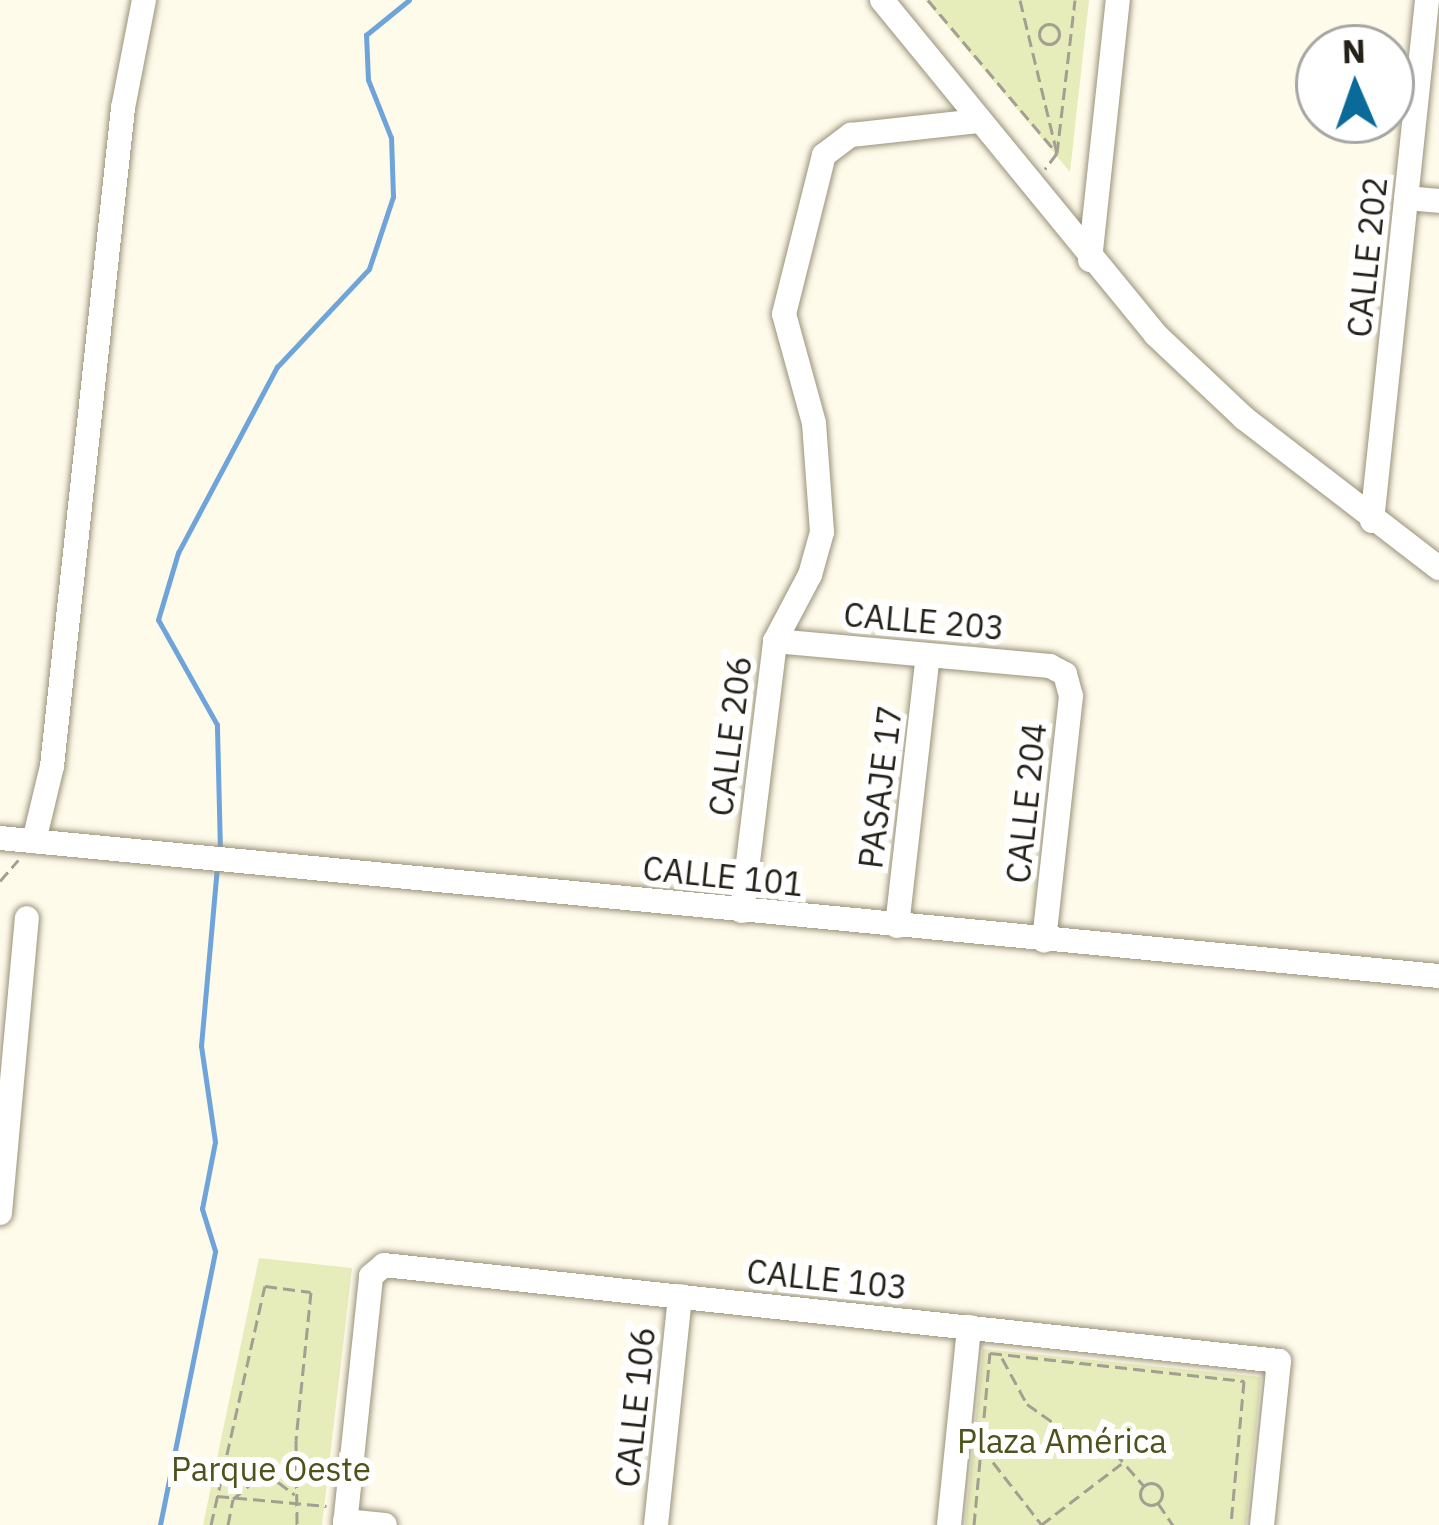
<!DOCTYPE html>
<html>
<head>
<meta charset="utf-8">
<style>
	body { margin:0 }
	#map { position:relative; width:1439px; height:1525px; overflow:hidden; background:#fffbeb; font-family:"IBM Plex Sans",sans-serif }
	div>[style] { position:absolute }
	.green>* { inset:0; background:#e7ecbb }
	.stream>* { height:4.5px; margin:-2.25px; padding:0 2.25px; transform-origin:2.25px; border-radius:2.25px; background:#6fa4da }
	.path>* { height:3px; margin-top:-1.5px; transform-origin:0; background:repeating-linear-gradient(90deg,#a39f92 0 12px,transparent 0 18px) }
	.path>.ring { margin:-1.5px; padding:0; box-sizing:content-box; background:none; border:3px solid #a39f92; border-radius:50% }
	.roads { filter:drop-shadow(0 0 3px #99937b) drop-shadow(0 0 3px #99937b) }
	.minor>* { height:24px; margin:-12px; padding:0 12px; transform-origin:12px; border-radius:12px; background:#fff }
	span { translate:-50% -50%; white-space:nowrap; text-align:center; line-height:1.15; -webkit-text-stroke:12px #fff; paint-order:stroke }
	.street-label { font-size:33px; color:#242118 }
	.park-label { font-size:33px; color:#4f521b }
	.north { position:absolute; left:1295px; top:24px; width:120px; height:120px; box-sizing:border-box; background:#fff; border:3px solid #a7a6a3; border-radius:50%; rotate:358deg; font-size:33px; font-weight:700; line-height:48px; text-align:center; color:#242118 }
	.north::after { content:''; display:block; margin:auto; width:42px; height:54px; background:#0a6a99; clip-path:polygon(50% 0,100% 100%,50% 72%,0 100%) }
</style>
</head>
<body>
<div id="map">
	<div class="green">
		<div style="clip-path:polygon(925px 0,1089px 0,1070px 172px)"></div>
		<div style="clip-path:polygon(259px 1258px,352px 1268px,322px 1525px,203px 1525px)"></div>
		<div style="clip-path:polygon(983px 1349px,1261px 1377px,1246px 1525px,965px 1525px)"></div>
	</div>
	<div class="stream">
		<div style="left:220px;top:851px;width:126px;rotate:-91.4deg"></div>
		<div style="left:217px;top:725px;width:120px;rotate:-119.3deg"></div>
		<div style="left:158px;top:620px;width:70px;rotate:-73.4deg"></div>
		<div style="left:178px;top:553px;width:211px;rotate:-62deg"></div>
		<div style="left:277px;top:367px;width:134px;rotate:-46.8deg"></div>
		<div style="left:369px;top:269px;width:76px;rotate:-71.6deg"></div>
		<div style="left:393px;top:197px;width:59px;rotate:-91.9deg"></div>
		<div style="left:391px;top:138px;width:62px;rotate:-111.6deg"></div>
		<div style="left:368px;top:80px;width:45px;rotate:-92.5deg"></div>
		<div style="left:366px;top:35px;width:55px;rotate:-39.1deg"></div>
		<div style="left:160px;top:1525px;width:279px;rotate:-78.6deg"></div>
		<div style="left:215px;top:1251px;width:44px;rotate:-107.2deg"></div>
		<div style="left:202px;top:1209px;width:68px;rotate:-79deg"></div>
		<div style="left:215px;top:1142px;width:97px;rotate:-98.3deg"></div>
		<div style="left:201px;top:1046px;width:179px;rotate:-84.9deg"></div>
	</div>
	<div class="path">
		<div style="left:928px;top:0;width:200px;rotate:49.9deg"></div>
		<div style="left:1057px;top:153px;width:154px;rotate:-83.3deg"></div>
		<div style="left:1020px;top:0;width:157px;rotate:76.4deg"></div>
		<div style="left:1057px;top:153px;width:20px;rotate:127deg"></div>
		<div class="ring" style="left:1039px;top:24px;width:17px;height:17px"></div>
		<div style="left:0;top:881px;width:28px;rotate:-49deg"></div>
		<div style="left:1002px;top:1358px;width:52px;rotate:61.5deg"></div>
		<div style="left:1027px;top:1404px;width:54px;rotate:35.2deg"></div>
		<div style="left:1071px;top:1435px;width:32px;rotate:7deg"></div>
		<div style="left:1103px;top:1439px;width:62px;rotate:48.9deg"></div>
		<div style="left:982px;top:1448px;width:98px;rotate:52.1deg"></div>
		<div class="ring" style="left:1140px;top:1483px;width:19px;height:19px"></div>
		<div style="left:217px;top:1496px;width:110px;rotate:5.2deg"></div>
		<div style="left:1158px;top:1503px;width:27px;rotate:56deg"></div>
		<div style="left:211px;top:1525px;width:245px;rotate:-77.3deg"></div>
		<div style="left:265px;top:1286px;width:46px;rotate:7.4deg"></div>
		<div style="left:311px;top:1292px;width:149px;rotate:95.8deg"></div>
		<div style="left:296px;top:1440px;width:85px;rotate:89.3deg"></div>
		<div style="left:228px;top:1525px;width:26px;rotate:-79deg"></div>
		<div style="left:233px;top:1499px;width:25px;rotate:-40deg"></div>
		<div style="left:252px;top:1483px;width:26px;rotate:-2deg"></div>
		<div style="left:278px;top:1482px;width:21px;rotate:37deg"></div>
		<div style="left:974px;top:1525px;width:173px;rotate:-84.7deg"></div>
		<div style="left:990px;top:1353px;width:256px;rotate:6.3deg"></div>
		<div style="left:1244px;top:1381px;width:145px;rotate:95.2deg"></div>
		<div style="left:1041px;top:1525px;width:101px;rotate:-37.3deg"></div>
	</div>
	<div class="roads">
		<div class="minor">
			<div style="left:882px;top:0;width:433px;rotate:50.7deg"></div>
			<div style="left:1156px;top:335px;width:121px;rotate:43.3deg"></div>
			<div style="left:1244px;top:418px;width:246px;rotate:37.6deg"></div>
			<div style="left:1406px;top:198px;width:33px;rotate:5deg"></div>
			<div style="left:1090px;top:260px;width:262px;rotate:-83.9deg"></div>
			<div style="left:1372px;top:521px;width:524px;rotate:-83.97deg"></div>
			<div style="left:775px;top:641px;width:276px;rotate:5.2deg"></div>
			<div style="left:1050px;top:666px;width:17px;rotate:28deg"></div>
			<div style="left:1065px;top:674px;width:23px;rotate:75deg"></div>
			<div style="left:1071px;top:696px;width:246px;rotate:96.3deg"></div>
			<div style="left:0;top:838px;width:1446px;rotate:5.48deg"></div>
			<div style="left:34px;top:841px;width:77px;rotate:-76.5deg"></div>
			<div style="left:52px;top:766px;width:662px;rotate:-83.84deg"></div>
			<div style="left:123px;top:108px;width:110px;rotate:-79deg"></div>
			<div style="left:742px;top:911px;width:272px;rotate:-83deg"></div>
			<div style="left:775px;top:641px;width:75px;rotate:-62.1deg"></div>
			<div style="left:810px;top:575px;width:45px;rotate:-74.4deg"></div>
			<div style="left:822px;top:532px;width:109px;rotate:-94.2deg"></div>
			<div style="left:814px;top:423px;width:113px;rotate:-105.4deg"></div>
			<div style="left:784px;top:314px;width:164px;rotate:-75.9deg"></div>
			<div style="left:824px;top:155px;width:34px;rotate:-37deg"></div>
			<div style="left:851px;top:135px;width:128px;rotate:-6.3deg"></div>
			<div style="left:897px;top:926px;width:272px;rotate:-83.5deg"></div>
			<div style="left:0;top:1213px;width:296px;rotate:-84.8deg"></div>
			<div style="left:345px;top:1521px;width:40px;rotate:5.7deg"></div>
			<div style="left:345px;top:1525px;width:250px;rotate:-84deg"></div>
			<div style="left:371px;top:1276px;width:17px;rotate:-40deg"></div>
			<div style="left:384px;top:1265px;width:900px;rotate:6.12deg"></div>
			<div style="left:1279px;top:1361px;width:165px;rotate:95.9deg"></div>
			<div style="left:656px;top:1525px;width:230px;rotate:-84deg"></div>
			<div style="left:949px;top:1525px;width:199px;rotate:-84.2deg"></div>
		</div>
	</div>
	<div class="street-label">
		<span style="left:1367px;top:257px;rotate:-84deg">CALLE 202</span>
		<span style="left:924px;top:621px;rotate:5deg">CALLE 203</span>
		<span style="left:730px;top:736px;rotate:-83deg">CALLE 206</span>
		<span style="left:880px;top:787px;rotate:-83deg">PASAJE 17</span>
		<span style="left:1026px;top:803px;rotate:-84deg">CALLE 204</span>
		<span style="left:723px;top:876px;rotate:6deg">CALLE 101</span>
		<span style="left:827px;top:1279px;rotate:6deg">CALLE 103</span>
		<span style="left:635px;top:1407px;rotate:-84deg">CALLE 106</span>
	</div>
	<div class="park-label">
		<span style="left:1062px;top:1441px">Plaza América</span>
		<span style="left:271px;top:1469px">Parque Oeste</span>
	</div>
	<div class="north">N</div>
</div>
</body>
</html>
